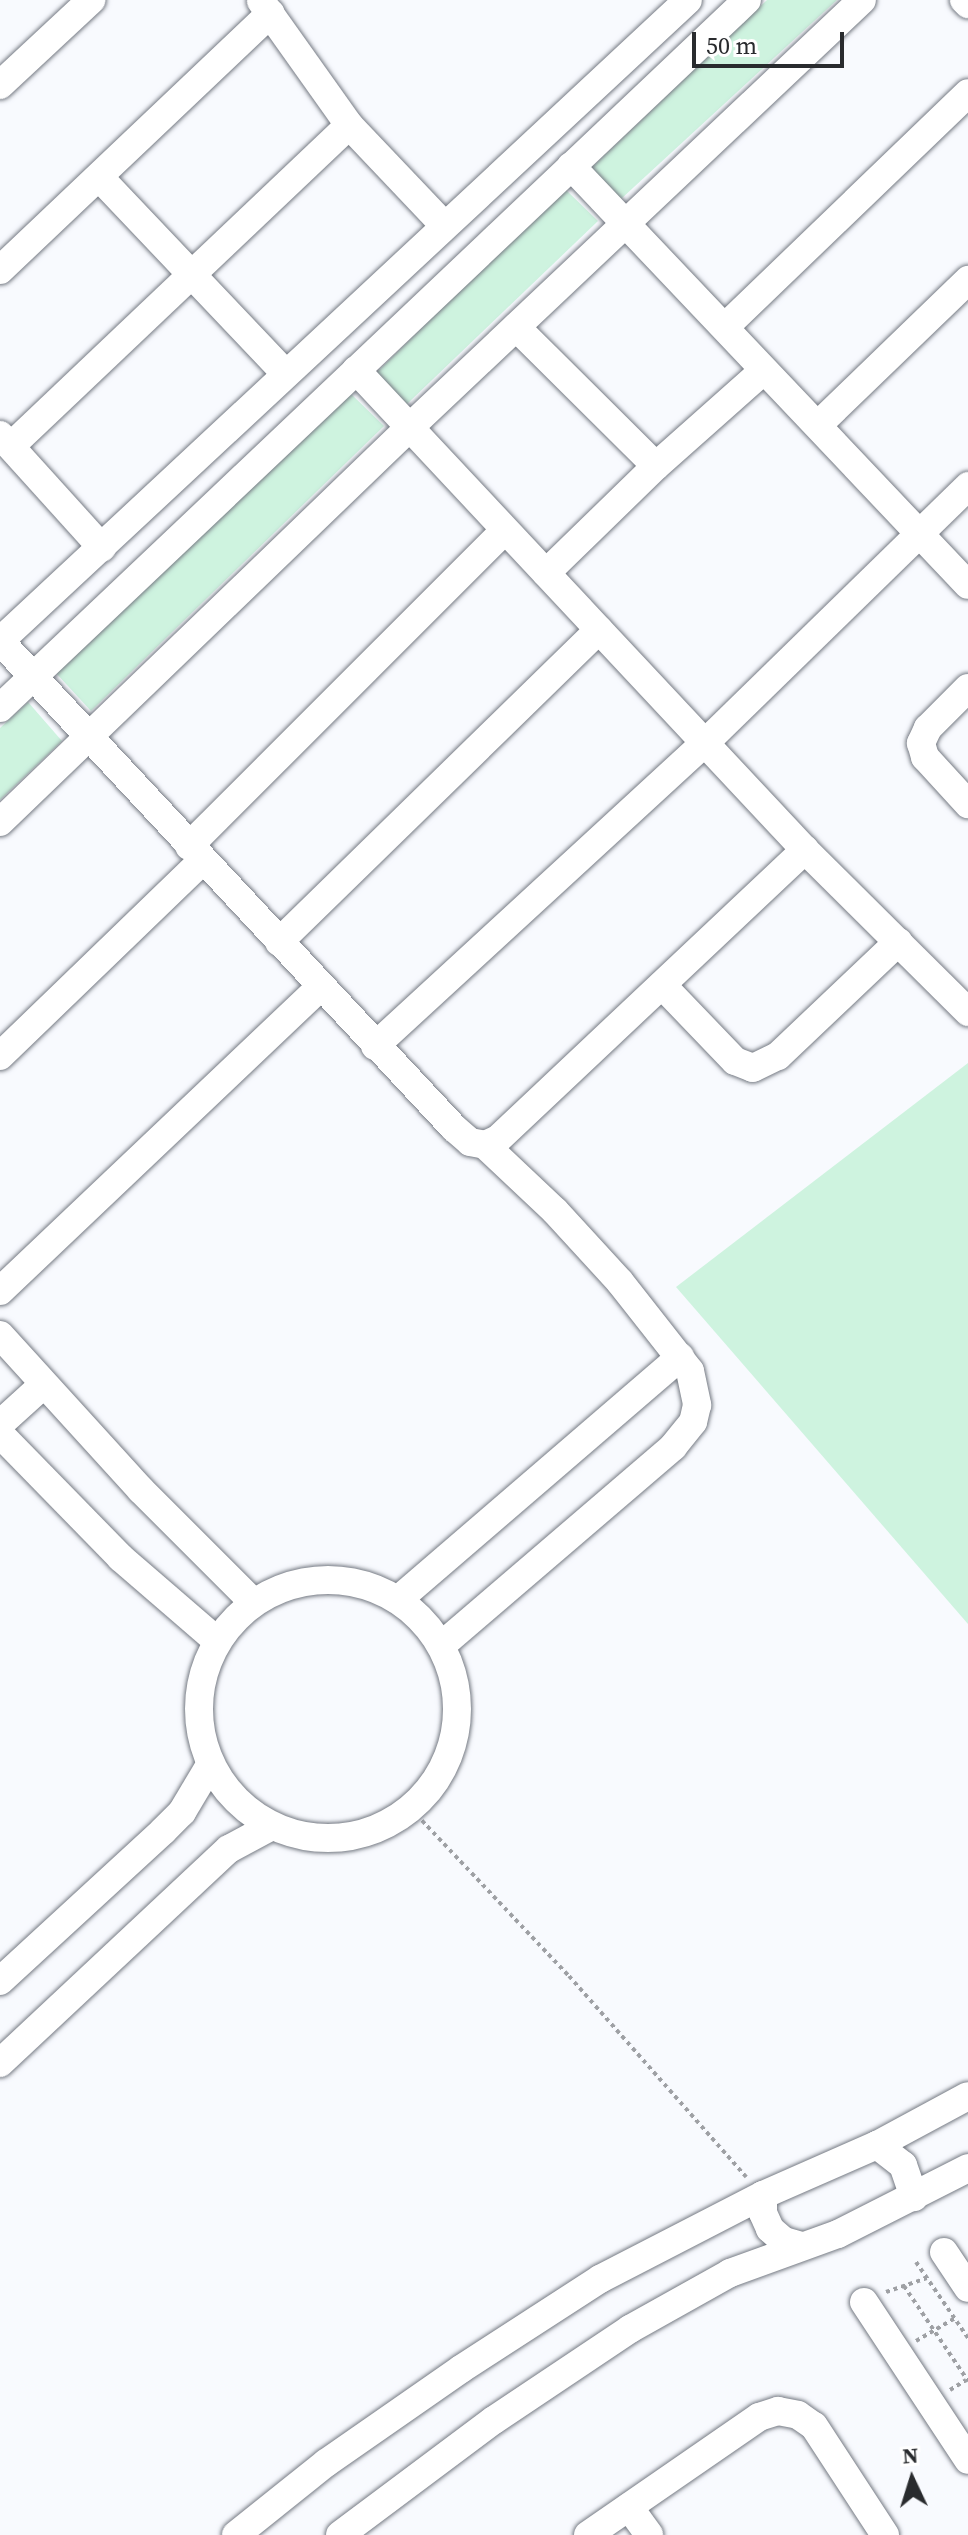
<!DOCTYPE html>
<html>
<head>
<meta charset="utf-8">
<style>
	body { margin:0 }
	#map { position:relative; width:968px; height:2535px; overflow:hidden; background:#f8fafe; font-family:"Source Serif 4",serif }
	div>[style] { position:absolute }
	.green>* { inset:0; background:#cef3df }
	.path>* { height:4px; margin-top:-2px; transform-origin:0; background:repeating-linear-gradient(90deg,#9ea0a4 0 4px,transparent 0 8px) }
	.roads { filter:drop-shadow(0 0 2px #757a83) drop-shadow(0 0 2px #757a83) }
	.minor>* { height:28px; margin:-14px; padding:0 14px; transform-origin:14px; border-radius:14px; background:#fff }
	.minor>.ring { margin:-14px; padding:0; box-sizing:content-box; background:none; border:28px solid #fff; border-radius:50% }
	span { translate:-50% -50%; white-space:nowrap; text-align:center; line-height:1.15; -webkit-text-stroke:6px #fff; paint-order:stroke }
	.north { position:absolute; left:872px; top:2439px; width:80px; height:80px; -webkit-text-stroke:6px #fff; paint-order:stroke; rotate:356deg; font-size:22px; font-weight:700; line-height:32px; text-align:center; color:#292b2e }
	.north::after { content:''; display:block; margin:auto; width:28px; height:36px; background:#292b2e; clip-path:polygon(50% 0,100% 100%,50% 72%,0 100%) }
	.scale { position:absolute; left:692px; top:32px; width:152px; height:36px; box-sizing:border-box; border:4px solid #292b2e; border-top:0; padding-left:10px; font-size:24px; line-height:28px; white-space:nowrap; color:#292b2e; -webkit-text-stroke:6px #fff; paint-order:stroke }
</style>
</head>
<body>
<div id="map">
	<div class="green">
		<div style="clip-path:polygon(767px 0,837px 0,621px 199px,590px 169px)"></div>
		<div style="clip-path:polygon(564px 188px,598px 221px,406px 405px,376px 373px)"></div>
		<div style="clip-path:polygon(349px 392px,384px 426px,91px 711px,55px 672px)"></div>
		<div style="clip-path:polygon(28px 702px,62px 741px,0 800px,0 728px)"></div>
		<div style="clip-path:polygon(968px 1063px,968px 1624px,676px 1287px)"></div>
	</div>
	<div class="path">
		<div style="left:411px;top:1809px;width:230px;rotate:46.6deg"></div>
		<div style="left:569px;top:1976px;width:268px;rotate:48.6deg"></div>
		<div style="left:916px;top:2262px;width:92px;rotate:55.6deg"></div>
		<div style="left:904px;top:2286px;width:115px;rotate:56deg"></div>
		<div style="left:886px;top:2292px;width:43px;rotate:-18.9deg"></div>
		<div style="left:916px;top:2341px;width:45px;rotate:-30.5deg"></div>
		<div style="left:950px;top:2390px;width:19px;rotate:-32deg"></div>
	</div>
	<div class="roads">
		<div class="minor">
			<div style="left:964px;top:0;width:6px;rotate:45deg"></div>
			<div style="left:261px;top:1px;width:152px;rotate:54.6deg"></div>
			<div style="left:349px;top:125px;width:138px;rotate:46.5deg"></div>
			<div style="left:0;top:85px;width:125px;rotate:-43deg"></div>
			<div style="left:571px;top:166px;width:577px;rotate:46.54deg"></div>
			<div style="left:100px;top:178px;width:270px;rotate:46.5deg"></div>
			<div style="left:0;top:270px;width:373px;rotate:-43.5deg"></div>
			<div style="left:516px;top:327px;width:197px;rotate:44.8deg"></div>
			<div style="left:725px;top:327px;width:337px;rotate:-43.9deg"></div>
			<div style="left:356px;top:370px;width:657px;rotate:46.91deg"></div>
			<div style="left:805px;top:850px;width:230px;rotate:44.8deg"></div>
			<div style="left:818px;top:425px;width:209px;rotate:-44deg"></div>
			<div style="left:0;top:435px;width:152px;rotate:47.9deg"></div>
			<div style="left:11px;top:446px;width:466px;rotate:-43.5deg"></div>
			<div style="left:546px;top:573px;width:153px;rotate:-44.2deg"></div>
			<div style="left:656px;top:466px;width:143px;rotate:-41.6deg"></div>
			<div style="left:0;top:641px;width:666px;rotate:47.01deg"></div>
			<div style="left:454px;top:1128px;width:21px;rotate:41deg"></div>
			<div style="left:470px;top:1142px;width:15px;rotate:11deg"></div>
			<div style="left:485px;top:1145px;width:96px;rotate:43.3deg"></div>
			<div style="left:555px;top:1211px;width:96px;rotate:47.5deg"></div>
			<div style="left:620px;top:1282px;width:113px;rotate:51.8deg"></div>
			<div style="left:690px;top:1371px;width:35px;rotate:78deg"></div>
			<div style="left:697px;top:1405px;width:17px;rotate:103deg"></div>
			<div style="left:693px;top:1422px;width:32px;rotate:129deg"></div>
			<div style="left:673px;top:1447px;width:304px;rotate:139.4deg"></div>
			<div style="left:0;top:641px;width:940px;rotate:-42.97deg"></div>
			<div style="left:968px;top:688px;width:57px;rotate:135deg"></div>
			<div style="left:928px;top:728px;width:17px;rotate:115deg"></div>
			<div style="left:921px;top:743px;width:15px;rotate:74deg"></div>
			<div style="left:925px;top:757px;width:64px;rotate:47.5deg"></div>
			<div style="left:0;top:708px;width:1029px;rotate:-43.46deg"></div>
			<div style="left:0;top:822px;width:568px;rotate:-43.93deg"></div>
			<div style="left:409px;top:428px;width:623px;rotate:-43.37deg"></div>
			<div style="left:189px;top:846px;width:445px;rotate:-45deg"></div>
			<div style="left:279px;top:942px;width:447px;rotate:-44.3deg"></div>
			<div style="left:662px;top:985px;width:105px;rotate:46.2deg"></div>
			<div style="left:735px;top:1061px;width:19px;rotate:21deg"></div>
			<div style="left:753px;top:1068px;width:28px;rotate:-26deg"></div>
			<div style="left:778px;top:1056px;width:166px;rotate:-43.5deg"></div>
			<div style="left:375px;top:1046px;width:448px;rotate:-42.6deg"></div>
			<div style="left:705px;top:743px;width:368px;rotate:-44.3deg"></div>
			<div style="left:0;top:1056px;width:282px;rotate:-44deg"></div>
			<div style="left:485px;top:1145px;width:14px;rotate:-25deg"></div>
			<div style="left:498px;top:1139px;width:422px;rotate:-43.3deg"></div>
			<div style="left:0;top:1291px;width:441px;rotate:-43.5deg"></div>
			<div style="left:0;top:1335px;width:210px;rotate:47.7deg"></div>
			<div style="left:141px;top:1490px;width:158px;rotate:45deg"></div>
			<div style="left:0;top:1424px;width:59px;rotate:-42.3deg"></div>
			<div style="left:0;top:1434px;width:173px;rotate:45.7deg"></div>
			<div style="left:121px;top:1558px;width:127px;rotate:40.8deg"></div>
			<div class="ring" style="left:199px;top:1580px;width:230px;height:230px"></div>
			<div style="left:399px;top:1599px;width:371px;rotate:-40.7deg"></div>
			<div style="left:0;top:1981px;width:222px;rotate:-42.6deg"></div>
			<div style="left:163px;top:1831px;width:27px;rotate:-45deg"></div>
			<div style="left:182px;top:1812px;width:55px;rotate:-59.2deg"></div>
			<div style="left:0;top:2063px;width:313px;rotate:-43.1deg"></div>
			<div style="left:229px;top:1849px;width:47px;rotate:-28.2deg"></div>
			<div style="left:877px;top:2145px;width:33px;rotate:38deg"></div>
			<div style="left:903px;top:2165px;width:34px;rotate:71deg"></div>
			<div style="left:763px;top:2195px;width:18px;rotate:90deg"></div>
			<div style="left:763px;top:2213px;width:17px;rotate:66deg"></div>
			<div style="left:770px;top:2229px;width:18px;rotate:41deg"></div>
			<div style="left:784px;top:2241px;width:18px;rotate:16deg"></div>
			<div style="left:944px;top:2252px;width:43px;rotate:56.3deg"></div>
			<div style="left:864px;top:2302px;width:189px;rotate:56.6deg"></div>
			<div style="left:629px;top:2507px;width:34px;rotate:54deg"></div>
			<div style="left:236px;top:2535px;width:115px;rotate:-38.7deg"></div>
			<div style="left:326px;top:2463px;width:165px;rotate:-34.8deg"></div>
			<div style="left:461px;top:2369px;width:166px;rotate:-32.9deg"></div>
			<div style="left:600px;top:2279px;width:183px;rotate:-27.3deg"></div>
			<div style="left:763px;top:2195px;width:124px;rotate:-23.7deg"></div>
			<div style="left:877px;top:2145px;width:103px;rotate:-28.3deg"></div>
			<div style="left:340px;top:2535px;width:192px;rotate:-36.8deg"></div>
			<div style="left:494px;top:2420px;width:164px;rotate:-33.8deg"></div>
			<div style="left:630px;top:2329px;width:115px;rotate:-29.2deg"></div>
			<div style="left:730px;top:2273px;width:115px;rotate:-19.9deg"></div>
			<div style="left:838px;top:2234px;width:146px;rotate:-26.9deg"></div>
			<div style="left:588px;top:2535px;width:208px;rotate:-34.6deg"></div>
			<div style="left:759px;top:2417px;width:20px;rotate:-18deg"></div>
			<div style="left:778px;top:2411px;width:20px;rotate:11deg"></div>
			<div style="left:798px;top:2415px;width:19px;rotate:35deg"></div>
			<div style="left:814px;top:2426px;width:130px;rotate:56.9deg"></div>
		</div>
	</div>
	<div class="north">N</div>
	<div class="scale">50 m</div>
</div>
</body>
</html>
